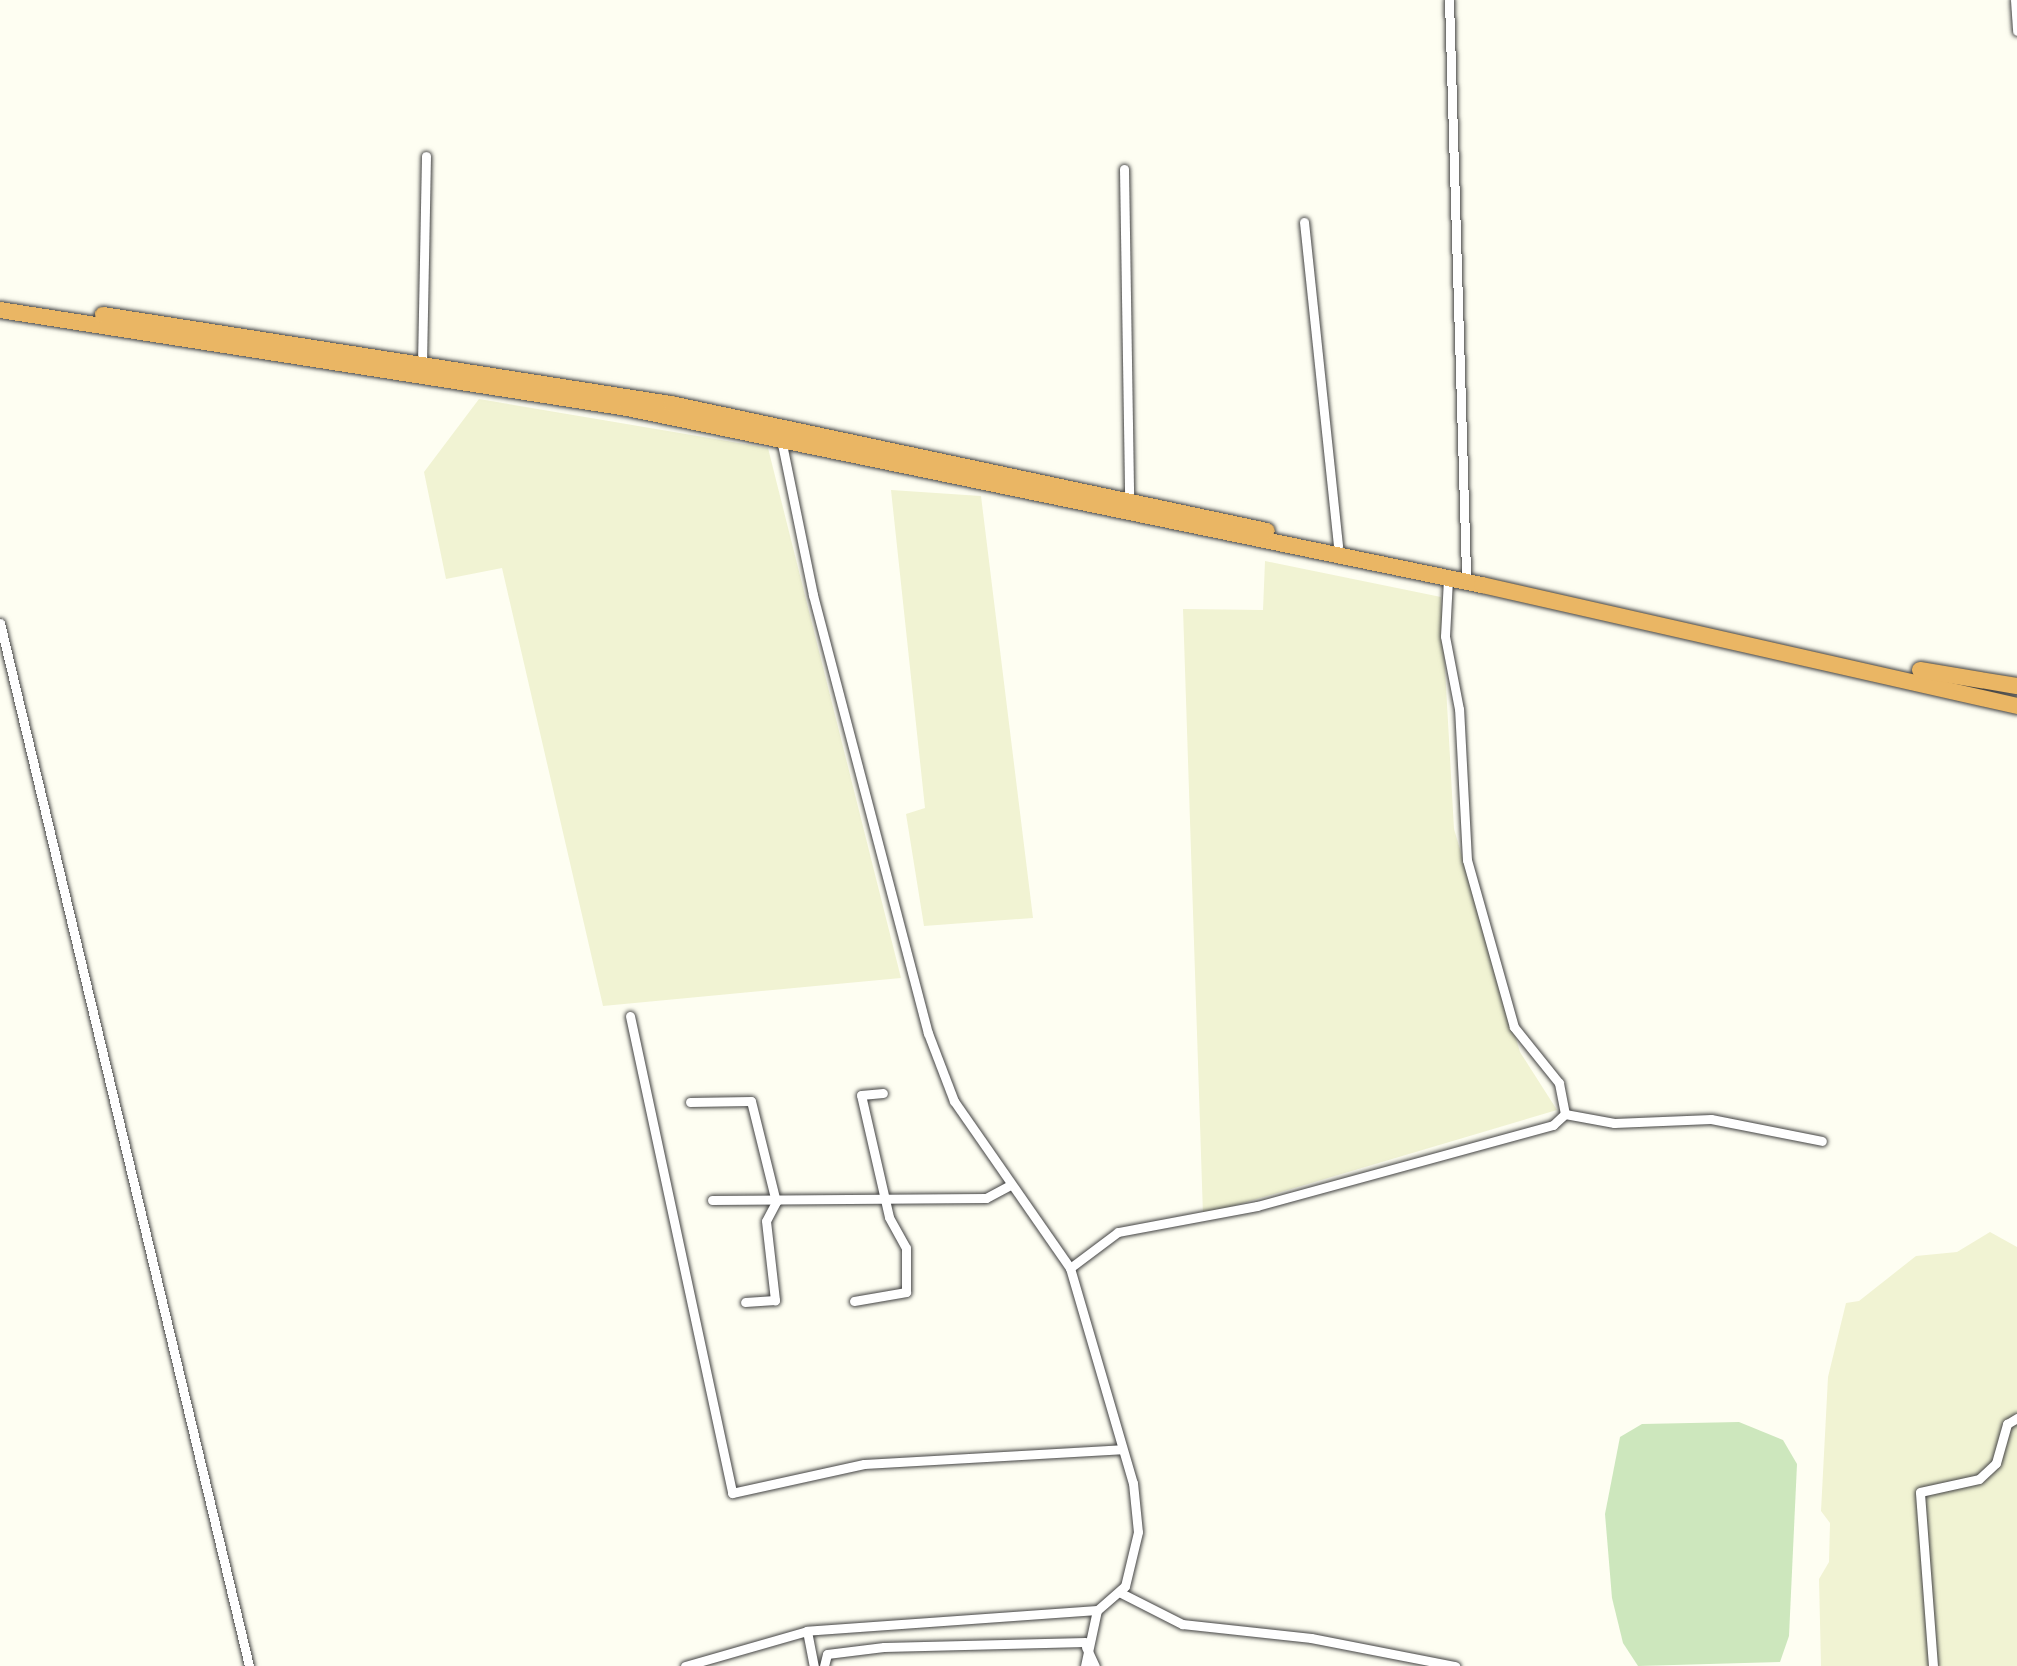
<!DOCTYPE html>
<html>
<head>
<meta charset="utf-8">
<style>
	body { margin:0 }
	#map { position:relative; width:2017px; height:1666px; overflow:hidden; background:#fefef2; font-family:Bitter,serif }
	div>[style] { position:absolute }
	.farmland>* { inset:0; background:#f1f3d3 }
	.green>* { inset:0; background:#cde7bd }
	.roads { filter:drop-shadow(0 0 2px #424242) drop-shadow(0 0 2px #424242) }
	.street>* { height:9px; margin:-4.5px; padding:0 4.5px; transform-origin:4.5px; border-radius:4.5px; background:#fff }
	.highway>* { height:16px; margin:-8px; padding:0 8px; transform-origin:8px; border-radius:8px; background:#eab664 }
	span { translate:-50% -50%; white-space:nowrap; text-align:center; line-height:1.15; -webkit-text-stroke:8px #fff; paint-order:stroke }
</style>
</head>
<body>
<div id="map">
	<div class="farmland">
		<div style="clip-path:polygon(479px 399px,768px 448px,901px 978px,603px 1006px,502px 568px,446px 579px,424px 472px)"></div>
		<div style="clip-path:polygon(891px 490px,981px 496px,1033px 918px,924px 926px,906px 814px,925px 808px)"></div>
		<div style="clip-path:polygon(1265px 561px,1441px 597px,1454px 829px,1520px 1052px,1557px 1110px,1203px 1215px,1183px 609px,1263px 610px)"></div>
		<div style="clip-path:polygon(1990px 1232px,2017px 1247px,2017px 1666px,1821px 1666px,1819px 1579px,1829px 1562px,1830px 1523px,1821px 1511px,1828px 1377px,1846px 1303px,1859px 1301px,1916px 1256px,1957px 1252px)"></div>
	</div>
	<div class="green">
		<div style="clip-path:polygon(1739px 1422px,1783px 1440px,1797px 1464px,1789px 1636px,1780px 1662px,1638px 1666px,1623px 1643px,1612px 1598px,1605px 1514px,1620px 1437px,1642px 1424px)"></div>
	</div>
	<div class="roads">
		<div class="street">
			<div style="left:1449px;top:0;width:574px;rotate:88.3deg"></div>
			<div style="left:2015px;top:0;width:31px;rotate:86deg"></div>
			<div style="left:1124px;top:169px;width:332px;rotate:89.1deg"></div>
			<div style="left:1304px;top:222px;width:326px;rotate:84deg"></div>
			<div style="left:422px;top:364px;width:208px;rotate:-88.9deg"></div>
			<div style="left:781px;top:439px;width:159px;rotate:78.4deg"></div>
			<div style="left:813px;top:595px;width:453px;rotate:75.3deg"></div>
			<div style="left:928px;top:1033px;width:73px;rotate:69.1deg"></div>
			<div style="left:954px;top:1101px;width:203px;rotate:55.2deg"></div>
			<div style="left:1070px;top:1268px;width:224px;rotate:73.7deg"></div>
			<div style="left:1133px;top:1483px;width:49px;rotate:84.2deg"></div>
			<div style="left:1138px;top:1532px;width:56px;rotate:103.5deg"></div>
			<div style="left:1125px;top:1586px;width:37px;rotate:139deg"></div>
			<div style="left:1097px;top:1610px;width:291px;rotate:175.9deg"></div>
			<div style="left:0;top:623px;width:1072px;rotate:76.57deg"></div>
			<div style="left:630px;top:1016px;width:488px;rotate:77.9deg"></div>
			<div style="left:732px;top:1493px;width:135px;rotate:-12.4deg"></div>
			<div style="left:864px;top:1464px;width:258px;rotate:-3.3deg"></div>
			<div style="left:690px;top:1102px;width:61px;rotate:-0.9deg"></div>
			<div style="left:751px;top:1101px;width:104px;rotate:76.1deg"></div>
			<div style="left:776px;top:1202px;width:21px;rotate:118deg"></div>
			<div style="left:766px;top:1221px;width:80px;rotate:83.5deg"></div>
			<div style="left:775px;top:1300px;width:30px;rotate:176deg"></div>
			<div style="left:1565px;top:1114px;width:50px;rotate:10.4deg"></div>
			<div style="left:1614px;top:1123px;width:97px;rotate:-2.4deg"></div>
			<div style="left:1711px;top:1119px;width:113px;rotate:11.2deg"></div>
			<div style="left:712px;top:1200px;width:274px;rotate:-0.4deg"></div>
			<div style="left:986px;top:1198px;width:27px;rotate:-28deg"></div>
			<div style="left:1070px;top:1268px;width:60px;rotate:-36.9deg"></div>
			<div style="left:1118px;top:1232px;width:141px;rotate:-10.6deg"></div>
			<div style="left:1257px;top:1206px;width:307px;rotate:-15.3deg"></div>
			<div style="left:1553px;top:1125px;width:16px;rotate:-43deg"></div>
			<div style="left:1565px;top:1114px;width:32px;rotate:-101deg"></div>
			<div style="left:1559px;top:1083px;width:72px;rotate:-128.8deg"></div>
			<div style="left:1514px;top:1027px;width:173px;rotate:-105.7deg"></div>
			<div style="left:1467px;top:860px;width:151px;rotate:-93deg"></div>
			<div style="left:1459px;top:709px;width:74px;rotate:-100.9deg"></div>
			<div style="left:1445px;top:636px;width:57px;rotate:-87deg"></div>
			<div style="left:854px;top:1301px;width:53px;rotate:-9.8deg"></div>
			<div style="left:906px;top:1292px;width:44px;rotate:-90deg"></div>
			<div style="left:906px;top:1248px;width:35px;rotate:-119deg"></div>
			<div style="left:889px;top:1217px;width:125px;rotate:-102.9deg"></div>
			<div style="left:861px;top:1095px;width:22px;rotate:-5deg"></div>
			<div style="left:1119px;top:1592px;width:71px;rotate:26.9deg"></div>
			<div style="left:1182px;top:1624px;width:130px;rotate:6.2deg"></div>
			<div style="left:1311px;top:1638px;width:147px;rotate:11deg"></div>
			<div style="left:1086px;top:1647px;width:21px;rotate:65deg"></div>
			<div style="left:685px;top:1666px;width:127px;rotate:-16deg"></div>
			<div style="left:807px;top:1631px;width:36px;rotate:79deg"></div>
			<div style="left:824px;top:1666px;width:12px;rotate:-76deg"></div>
			<div style="left:827px;top:1654px;width:57px;rotate:-7deg"></div>
			<div style="left:884px;top:1647px;width:201px;rotate:-1.4deg"></div>
			<div style="left:1085px;top:1666px;width:57px;rotate:-77.9deg"></div>
			<div style="left:1933px;top:1666px;width:174px;rotate:-94.3deg"></div>
			<div style="left:1920px;top:1492px;width:60px;rotate:-12.4deg"></div>
			<div style="left:1979px;top:1479px;width:23px;rotate:-43deg"></div>
			<div style="left:1996px;top:1463px;width:41px;rotate:-74.2deg"></div>
			<div style="left:2007px;top:1424px;width:12px;rotate:-31deg"></div>
		</div>
		<div class="highway">
			<div style="left:0;top:310px;width:635px;rotate:8.88deg"></div>
			<div style="left:627px;top:408px;width:873px;rotate:11.7deg"></div>
			<div style="left:1482px;top:585px;width:549px;rotate:12.74deg"></div>
			<div style="left:103px;top:315px;width:575px;rotate:8.91deg"></div>
			<div style="left:671px;top:404px;width:609px;rotate:12.03deg"></div>
			<div style="left:1920px;top:670px;width:98px;rotate:9.4deg"></div>
		</div>
	</div>
</div>
</body>
</html>
